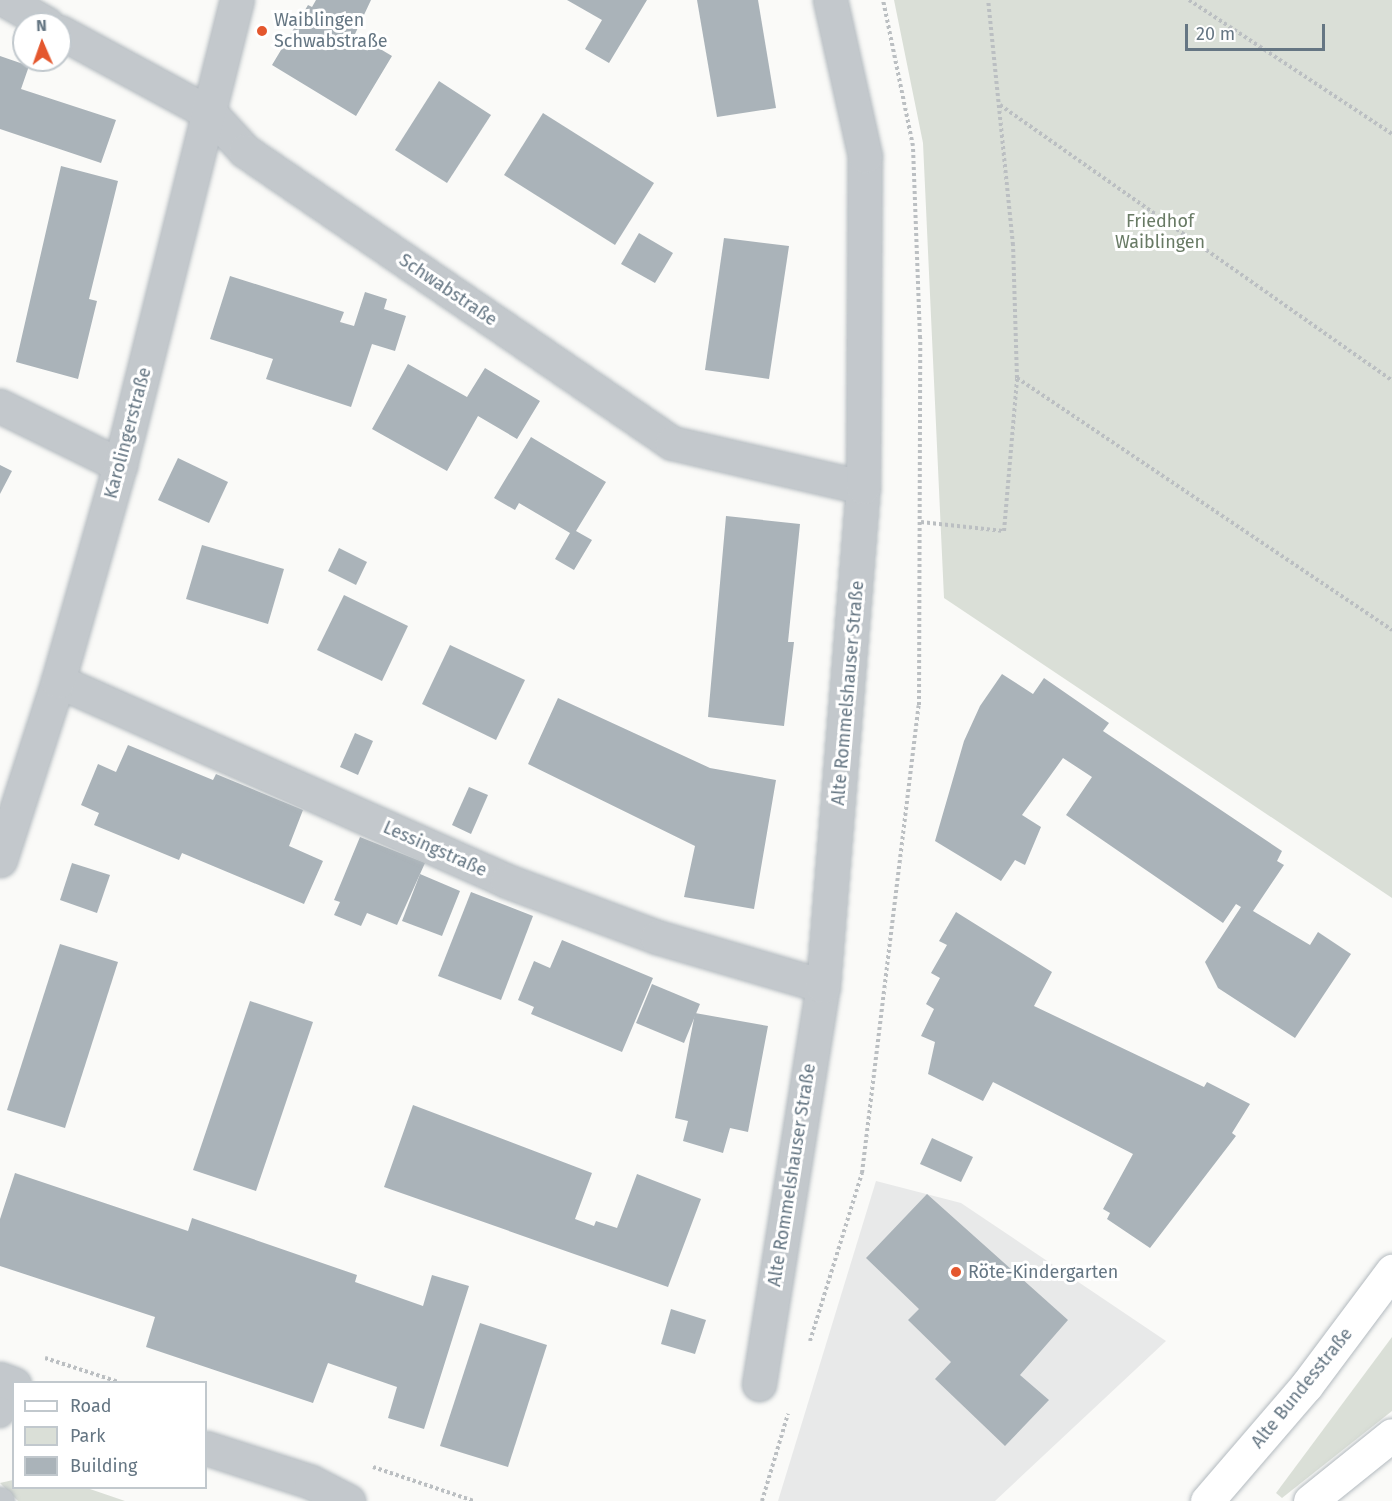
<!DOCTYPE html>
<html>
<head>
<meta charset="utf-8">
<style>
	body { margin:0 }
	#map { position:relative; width:1392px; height:1501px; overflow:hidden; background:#fafaf8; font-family:"Fira Sans",sans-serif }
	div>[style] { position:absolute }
	.built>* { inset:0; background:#e8e9e9 }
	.green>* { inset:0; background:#dadfd7 }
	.building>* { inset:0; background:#aab3b9 }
	.path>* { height:4px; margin-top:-2px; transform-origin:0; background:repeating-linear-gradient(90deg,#bbbfc2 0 3px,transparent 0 6px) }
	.roads { filter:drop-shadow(0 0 2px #b3babf) drop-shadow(0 0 2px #b3babf) }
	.lane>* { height:26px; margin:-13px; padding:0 13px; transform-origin:13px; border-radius:13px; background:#c3c8cc }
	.street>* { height:33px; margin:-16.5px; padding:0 16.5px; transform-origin:16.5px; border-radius:16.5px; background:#c3c8cc }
	.secondary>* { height:33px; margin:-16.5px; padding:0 16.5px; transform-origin:16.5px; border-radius:16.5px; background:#fff }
	.dots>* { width:16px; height:16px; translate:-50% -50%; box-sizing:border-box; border:3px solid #fff; border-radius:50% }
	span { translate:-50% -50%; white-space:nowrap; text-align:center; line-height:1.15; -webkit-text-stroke:6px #fff; paint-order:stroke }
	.poi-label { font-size:18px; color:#657683 }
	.left { translate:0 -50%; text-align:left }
	.park-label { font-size:18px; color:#687a64 }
	.street-label { font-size:18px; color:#657683 }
	.legend { position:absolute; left:12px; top:1381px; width:195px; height:108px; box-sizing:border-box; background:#fff; border:2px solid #c1c8cd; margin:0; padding:8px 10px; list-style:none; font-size:18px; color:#657683 }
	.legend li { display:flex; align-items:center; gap:12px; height:30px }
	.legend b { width:30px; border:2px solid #c1c8cd }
	.north { position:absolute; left:12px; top:12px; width:60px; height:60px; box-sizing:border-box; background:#fff; border:2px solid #c1c8cd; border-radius:50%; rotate:358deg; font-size:16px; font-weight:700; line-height:24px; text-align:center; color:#657683 }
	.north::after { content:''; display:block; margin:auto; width:21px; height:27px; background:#e4572e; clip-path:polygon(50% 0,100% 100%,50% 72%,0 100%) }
	.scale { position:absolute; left:1185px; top:24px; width:140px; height:27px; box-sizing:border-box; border:3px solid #657683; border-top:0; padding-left:8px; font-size:18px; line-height:21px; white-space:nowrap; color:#657683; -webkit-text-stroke:4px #fff; paint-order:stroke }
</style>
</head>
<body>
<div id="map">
	<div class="built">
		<div style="clip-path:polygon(876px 1181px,961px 1203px,1166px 1341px,995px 1501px,778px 1501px)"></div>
	</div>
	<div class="green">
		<div style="clip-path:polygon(894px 0,1392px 0,1392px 898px,944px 598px,923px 143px)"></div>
		<div style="clip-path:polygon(1392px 1337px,1392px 1411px,1282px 1498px,1276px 1493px)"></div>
		<div style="clip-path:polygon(13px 1480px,14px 1488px,87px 1488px,125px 1501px,18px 1501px,0 1483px)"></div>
	</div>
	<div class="building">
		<div style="clip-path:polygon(316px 0,371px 0,355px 34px,392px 56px,356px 116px,272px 65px,308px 5px,312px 7px)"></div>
		<div style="clip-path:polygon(567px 0,647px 0,609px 63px,585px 49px,602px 20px)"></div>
		<div style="clip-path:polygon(697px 0,758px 0,776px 108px,717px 117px)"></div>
		<div style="clip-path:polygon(0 56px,29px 66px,21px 89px,116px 120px,101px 163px,0 129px)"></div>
		<div style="clip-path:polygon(439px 81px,491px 115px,447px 183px,395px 150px)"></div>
		<div style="clip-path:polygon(543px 113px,654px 183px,615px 245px,504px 175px)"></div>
		<div style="clip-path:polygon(61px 166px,118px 181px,89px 299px,97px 301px,78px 379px,16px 362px)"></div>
		<div style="clip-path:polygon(639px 233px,673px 253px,655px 283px,621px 264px)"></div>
		<div style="clip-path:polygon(724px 238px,789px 246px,769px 379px,705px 370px)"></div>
		<div style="clip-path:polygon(230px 276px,344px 312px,340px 322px,354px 326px,365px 292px,387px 299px,384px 309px,406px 316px,395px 351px,372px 344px,351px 407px,266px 379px,273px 359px,210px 339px)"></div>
		<div style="clip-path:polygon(408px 364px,467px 397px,485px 368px,540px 401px,517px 439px,478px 416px,447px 471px,372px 429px)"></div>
		<div style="clip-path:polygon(531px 437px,606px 482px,576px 531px,592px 540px,574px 570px,555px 559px,570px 533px,519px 503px,515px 510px,494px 498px)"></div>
		<div style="clip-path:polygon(178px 458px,228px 482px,209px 523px,158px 500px)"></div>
		<div style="clip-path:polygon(0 465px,12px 471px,0 494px)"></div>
		<div style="clip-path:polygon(726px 516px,800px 524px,788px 642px,794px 642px,784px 726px,708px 717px)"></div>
		<div style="clip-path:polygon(202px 545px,284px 569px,268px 624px,186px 599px)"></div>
		<div style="clip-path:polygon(339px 548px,367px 562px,356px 585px,328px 571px)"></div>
		<div style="clip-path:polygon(344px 595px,408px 626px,382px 681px,317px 650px)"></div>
		<div style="clip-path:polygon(450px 645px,525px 680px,496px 740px,422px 704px)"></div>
		<div style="clip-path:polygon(1002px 674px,1033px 694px,1044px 678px,1109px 723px,1103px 731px,1282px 851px,1277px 861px,1284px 865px,1253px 911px,1310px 945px,1318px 932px,1351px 954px,1295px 1038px,1218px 988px,1205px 962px,1241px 907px,1236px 904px,1223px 923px,1066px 815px,1092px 777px,1063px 758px,1022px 815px,1041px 827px,1025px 865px,1015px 860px,1001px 881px,935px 841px,964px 741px,980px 706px)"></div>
		<div style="clip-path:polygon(558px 698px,710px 768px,776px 780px,754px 909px,684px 897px,695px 846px,528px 764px)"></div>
		<div style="clip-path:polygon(355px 733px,373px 741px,358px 775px,340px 767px)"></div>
		<div style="clip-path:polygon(128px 745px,213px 780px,216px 774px,303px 810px,289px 846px,323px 861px,304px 904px,182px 853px,179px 860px,94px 825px,99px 813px,81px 805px,98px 764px,116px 772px)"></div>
		<div style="clip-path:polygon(469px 787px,488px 795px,471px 834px,452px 825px)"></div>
		<div style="clip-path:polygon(360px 837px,425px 863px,397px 925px,367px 913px,361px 926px,334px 915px,340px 902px,334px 900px)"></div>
		<div style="clip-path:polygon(72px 863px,110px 875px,97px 913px,60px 900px)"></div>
		<div style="clip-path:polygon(420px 874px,460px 891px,442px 936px,402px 921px)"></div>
		<div style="clip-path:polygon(471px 892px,533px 916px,501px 1000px,438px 976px)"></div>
		<div style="clip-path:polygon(956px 912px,1052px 972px,1034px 1006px,1204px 1087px,1207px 1082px,1250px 1104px,1232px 1133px,1236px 1136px,1150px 1248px,1107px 1219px,1110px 1213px,1103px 1209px,1133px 1154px,993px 1082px,983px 1101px,928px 1074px,935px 1042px,921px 1036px,934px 1009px,926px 1004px,940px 978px,931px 973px,947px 945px,939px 941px)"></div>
		<div style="clip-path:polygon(562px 940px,653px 978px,622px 1052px,531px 1014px,534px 1007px,518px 1000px,534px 961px,550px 968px)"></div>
		<div style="clip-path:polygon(60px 944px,118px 962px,65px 1128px,7px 1110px)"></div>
		<div style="clip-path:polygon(652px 984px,700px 1004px,684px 1043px,636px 1023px)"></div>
		<div style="clip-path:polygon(250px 1001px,313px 1022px,256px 1191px,193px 1170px)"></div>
		<div style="clip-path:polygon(695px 1013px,768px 1026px,748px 1132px,730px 1128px,723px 1153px,683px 1141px,688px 1121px,675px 1118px)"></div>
		<div style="clip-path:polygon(413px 1105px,592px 1173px,575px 1219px,594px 1226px,596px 1221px,617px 1228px,637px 1174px,701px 1199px,668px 1287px,384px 1187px)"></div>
		<div style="clip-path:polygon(932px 1138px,973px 1157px,961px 1182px,920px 1164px)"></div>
		<div style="clip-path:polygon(15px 1173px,188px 1231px,192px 1218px,357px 1275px,355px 1282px,423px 1306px,432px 1275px,469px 1286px,424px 1429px,388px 1418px,397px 1387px,328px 1363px,313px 1403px,146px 1347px,155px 1317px,0 1266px,0 1219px)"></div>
		<div style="clip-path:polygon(927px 1194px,1068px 1320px,1020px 1375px,1049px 1400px,1005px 1446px,935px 1379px,951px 1362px,908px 1320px,919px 1309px,866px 1258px)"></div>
		<div style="clip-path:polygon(671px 1309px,706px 1320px,695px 1354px,661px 1344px)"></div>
		<div style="clip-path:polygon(480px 1323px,547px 1345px,508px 1467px,440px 1446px)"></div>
	</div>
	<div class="path">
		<div style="left:1189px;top:0;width:243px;rotate:33.4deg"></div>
		<div style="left:1000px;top:105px;width:479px;rotate:35.1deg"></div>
		<div style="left:1017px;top:378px;width:452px;rotate:33.9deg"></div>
		<div style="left:921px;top:522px;width:83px;rotate:6.2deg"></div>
		<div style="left:1004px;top:531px;width:154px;rotate:-85.1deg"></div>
		<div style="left:1017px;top:378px;width:133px;rotate:-91.7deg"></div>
		<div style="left:1013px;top:245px;width:246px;rotate:-95.8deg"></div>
		<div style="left:810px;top:1341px;width:176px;rotate:-72.8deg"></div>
		<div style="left:862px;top:1173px;width:471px;rotate:-83.1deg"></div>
		<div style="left:919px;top:705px;width:367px;rotate:-89.8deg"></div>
		<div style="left:920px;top:338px;width:192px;rotate:-92.1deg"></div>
		<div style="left:913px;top:146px;width:149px;rotate:-101.6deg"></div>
		<div style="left:45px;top:1358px;width:78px;rotate:18deg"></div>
		<div style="left:373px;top:1467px;width:107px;rotate:18.6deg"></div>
		<div style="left:762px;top:1501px;width:91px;rotate:-73.4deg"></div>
	</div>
	<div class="roads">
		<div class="lane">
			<div style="left:0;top:1414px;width:21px;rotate:-49deg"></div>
			<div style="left:0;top:1501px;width:1px"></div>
		</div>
		<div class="street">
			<div style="left:5px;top:0;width:48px;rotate:29.7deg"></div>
			<div style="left:60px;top:32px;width:172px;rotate:28.5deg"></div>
			<div style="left:211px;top:114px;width:50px;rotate:47.4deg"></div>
			<div style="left:245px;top:151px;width:517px;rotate:34.37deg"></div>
			<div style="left:672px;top:443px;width:196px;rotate:13deg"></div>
			<div style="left:0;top:406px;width:134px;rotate:26.2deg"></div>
			<div style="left:58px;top:681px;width:492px;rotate:24deg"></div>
			<div style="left:507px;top:881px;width:160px;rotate:20.5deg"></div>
			<div style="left:657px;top:937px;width:173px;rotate:16.4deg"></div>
			<div style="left:0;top:860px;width:188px;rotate:-72deg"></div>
			<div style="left:58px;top:681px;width:225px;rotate:-74deg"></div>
			<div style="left:120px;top:465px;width:479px;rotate:-75.9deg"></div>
			<div style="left:0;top:1379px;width:15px;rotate:20deg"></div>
			<div style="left:759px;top:1384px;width:403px;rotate:-80.9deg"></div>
			<div style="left:823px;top:986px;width:501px;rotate:-85.42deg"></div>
			<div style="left:863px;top:487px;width:331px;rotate:-89.7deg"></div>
			<div style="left:865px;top:156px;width:160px;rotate:-102.6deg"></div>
			<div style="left:206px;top:1448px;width:110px;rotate:17.9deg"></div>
			<div style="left:311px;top:1482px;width:42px;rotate:27.2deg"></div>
		</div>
		<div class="secondary">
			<div style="left:1207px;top:1501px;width:152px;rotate:-49.3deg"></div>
			<div style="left:1306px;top:1386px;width:144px;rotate:-53.2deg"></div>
			<div style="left:1310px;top:1501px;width:105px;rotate:-38.8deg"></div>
		</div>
	</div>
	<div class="dots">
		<div style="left:262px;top:31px;background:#e4572e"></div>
		<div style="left:956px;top:1272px;background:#e4572e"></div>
	</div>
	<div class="poi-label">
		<span class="left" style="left:274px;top:31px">Waiblingen<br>Schwabstraße</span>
		<span class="left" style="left:968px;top:1272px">Röte-Kindergarten</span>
	</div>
	<div class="park-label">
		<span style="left:1160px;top:232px">Friedhof<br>Waiblingen</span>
	</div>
	<div class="street-label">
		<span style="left:448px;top:290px;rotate:34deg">Schwabstraße</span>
		<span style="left:128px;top:433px;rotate:-75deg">Karolingerstraße</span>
		<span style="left:848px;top:693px;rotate:-85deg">Alte Rommelshauser Straße</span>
		<span style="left:435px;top:849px;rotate:24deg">Lessingstraße</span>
		<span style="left:792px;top:1175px;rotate:-81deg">Alte Rommelshauser Straße</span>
		<span style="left:1302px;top:1388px;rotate:-51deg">Alte Bundesstraße</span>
	</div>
	<ul class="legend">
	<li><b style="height:8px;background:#fff"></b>Road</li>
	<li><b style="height:16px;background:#dadfd7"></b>Park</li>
	<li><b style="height:16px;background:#aab3b9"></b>Building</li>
	</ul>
	<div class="north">N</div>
	<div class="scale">20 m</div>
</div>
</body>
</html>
